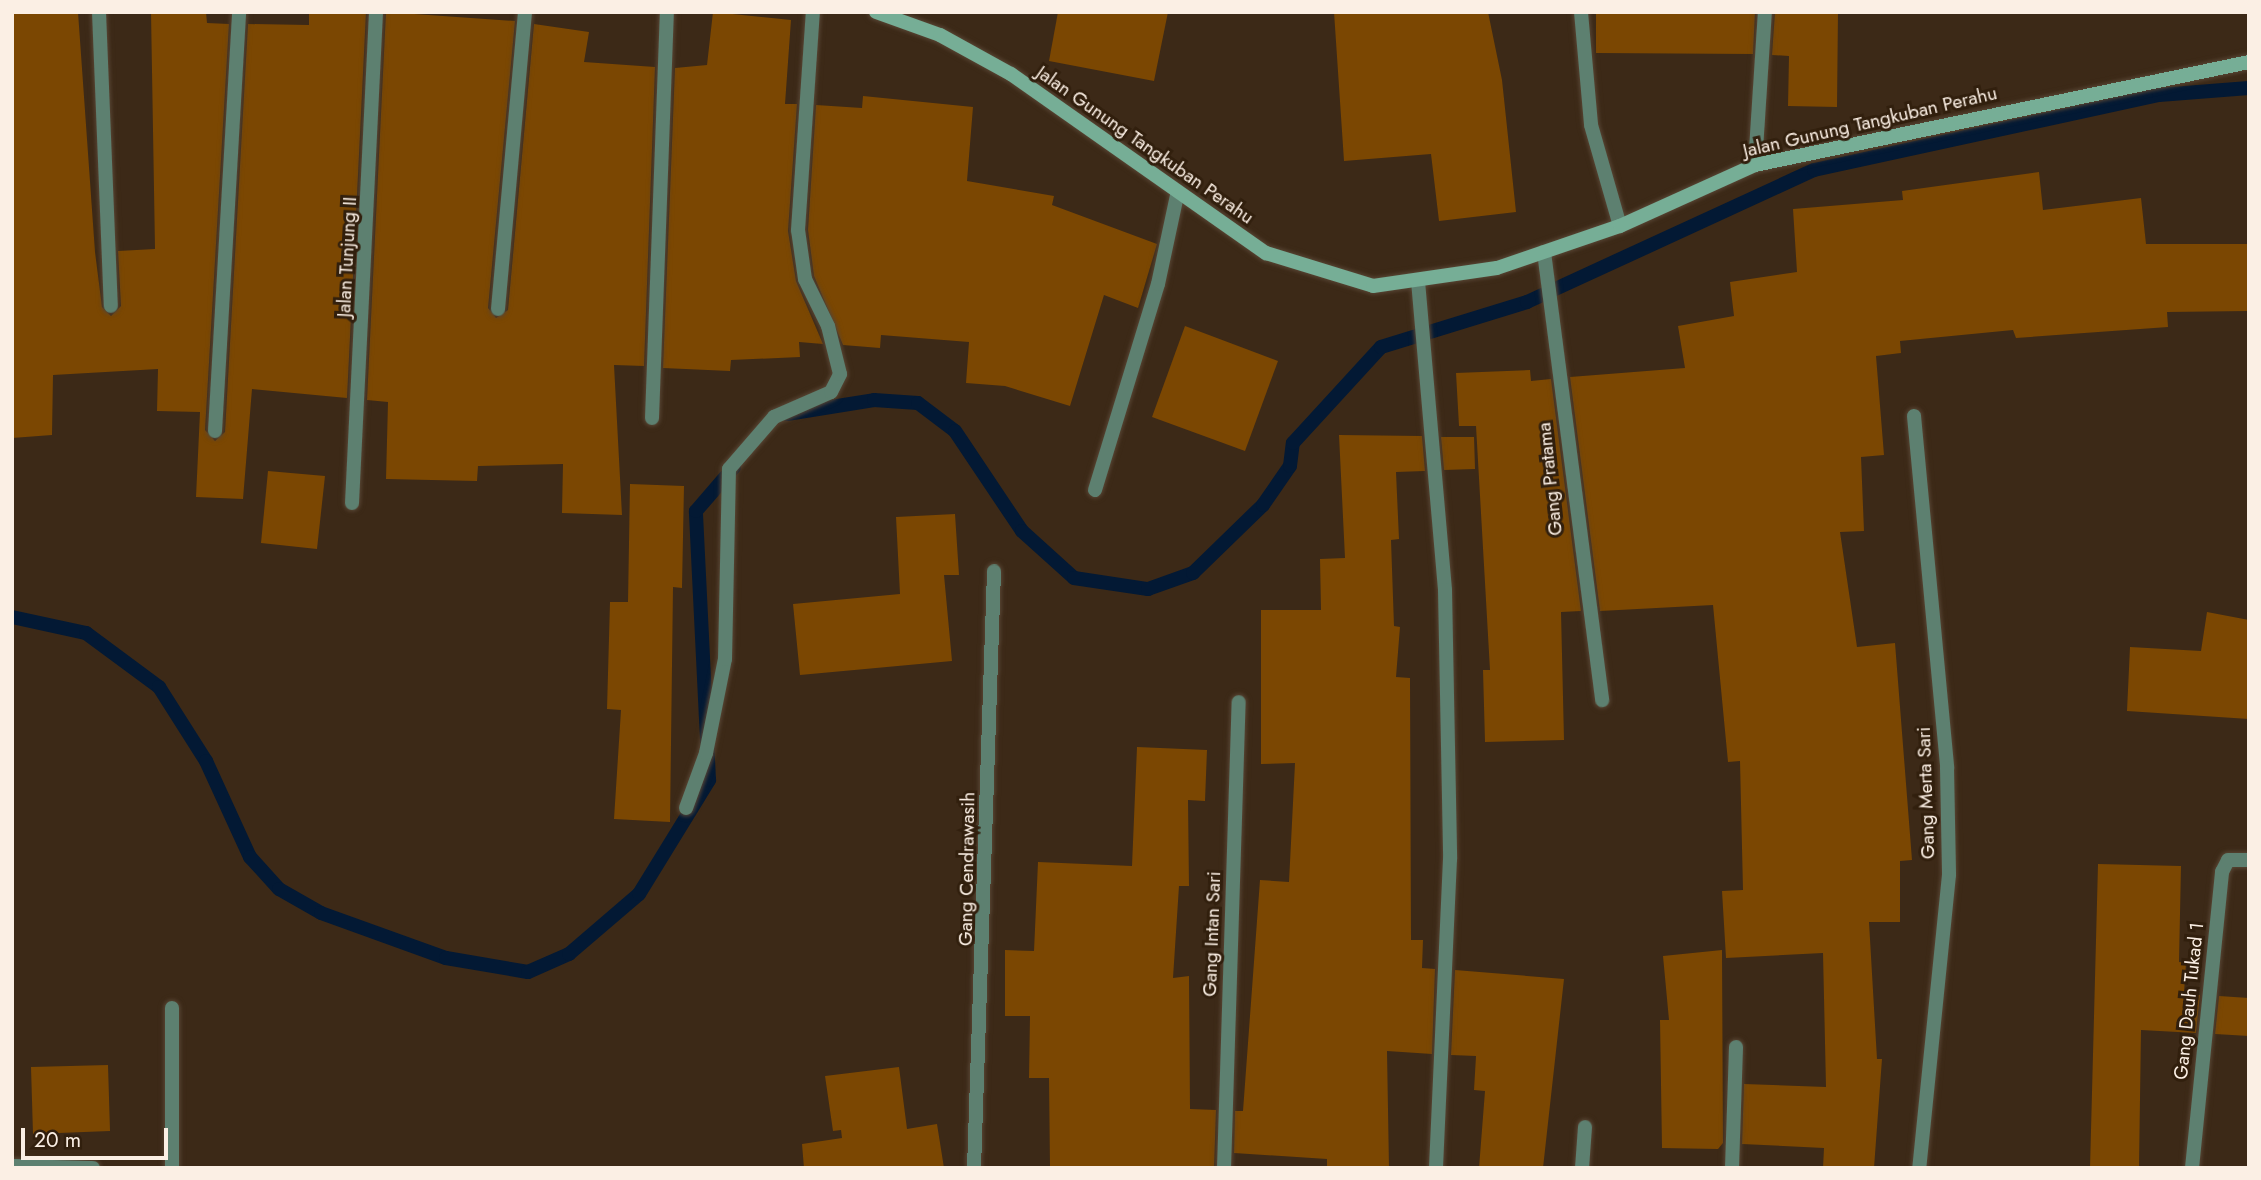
<!DOCTYPE html>
<html>
<head>
<meta charset="utf-8">
<style>
	body { margin:0 }
	#map { position:relative; width:2261px; height:1180px; overflow:hidden; background:#3c2917; font-family:Jost,sans-serif }
	div>[style] { position:absolute }
	.stream>* { height:14px; margin:-7px; padding:0 7px; transform-origin:7px; border-radius:7px; background:#031934 }
	.building>* { inset:0; background:#7b4702 }
	.roads { filter:drop-shadow(0 0 2px #574534) drop-shadow(0 0 2px #574534) }
	.street>* { height:14px; margin:-7px; padding:0 7px; transform-origin:7px; border-radius:7px; background:#5d8070 }
	.secondary>* { height:14px; margin:-7px; padding:0 7px; transform-origin:7px; border-radius:7px; background:#76ae96 }
	span { translate:-50% -50%; white-space:nowrap; text-align:center; line-height:1.15; -webkit-text-stroke:6px #311f0d; paint-order:stroke }
	.street-label { font-size:19px; color:#fbefe4 }
	.frame { position:absolute; inset:0; border:14px solid #fbefe4; pointer-events:none }
	.scale { position:absolute; left:21px; top:1128px; width:147px; height:32px; box-sizing:border-box; border:4px solid #fbefe4; border-top:0; padding-left:9px; font-size:21px; line-height:24px; white-space:nowrap; color:#fbefe4; -webkit-text-stroke:5px #311f0d; paint-order:stroke }
</style>
</head>
<body>
<div id="map">
	<div class="stream">
		<div style="left:787px;top:414px;width:88px;rotate:-9.1deg"></div>
		<div style="left:874px;top:400px;width:44px;rotate:3.9deg"></div>
		<div style="left:918px;top:403px;width:46px;rotate:37.1deg"></div>
		<div style="left:955px;top:431px;width:120px;rotate:56.2deg"></div>
		<div style="left:1022px;top:531px;width:70px;rotate:42.1deg"></div>
		<div style="left:1074px;top:578px;width:75px;rotate:8.5deg"></div>
		<div style="left:1148px;top:589px;width:48px;rotate:-19.6deg"></div>
		<div style="left:1193px;top:573px;width:98px;rotate:-44.2deg"></div>
		<div style="left:1263px;top:505px;width:47px;rotate:-55.3deg"></div>
		<div style="left:1290px;top:466px;width:23px;rotate:-83deg"></div>
		<div style="left:1293px;top:443px;width:130px;rotate:-47.5deg"></div>
		<div style="left:1381px;top:347px;width:153px;rotate:-17.1deg"></div>
		<div style="left:1527px;top:302px;width:316px;rotate:-24.7deg"></div>
		<div style="left:1814px;top:170px;width:353px;rotate:-12.3deg"></div>
		<div style="left:2159px;top:95px;width:90px;rotate:-4.4deg"></div>
		<div style="left:12px;top:617px;width:76px;rotate:12.2deg"></div>
		<div style="left:86px;top:633px;width:91px;rotate:36.5deg"></div>
		<div style="left:159px;top:687px;width:88px;rotate:57.6deg"></div>
		<div style="left:206px;top:761px;width:106px;rotate:65.4deg"></div>
		<div style="left:250px;top:857px;width:43px;rotate:47.8deg"></div>
		<div style="left:279px;top:889px;width:48px;rotate:29.7deg"></div>
		<div style="left:321px;top:913px;width:133px;rotate:19.8deg"></div>
		<div style="left:446px;top:958px;width:83px;rotate:9.7deg"></div>
		<div style="left:528px;top:972px;width:45px;rotate:-23.7deg"></div>
		<div style="left:569px;top:954px;width:92px;rotate:-40.6deg"></div>
		<div style="left:639px;top:894px;width:134px;rotate:-58.4deg"></div>
		<div style="left:709px;top:780px;width:269px;rotate:-92.8deg"></div>
		<div style="left:696px;top:511px;width:58px;rotate:-49.2deg"></div>
	</div>
	<div class="building">
		<div style="clip-path:polygon(12px 12px,78px 12px,95px 252px,102px 307px,111px 316px,121px 306px,118px 251px,155px 249px,151px 12px,206px 12px,207px 23px,229px 24px,205px 430px,215px 441px,225px 432px,248px 24px,309px 25px,309px 12px,366px 12px,347px 398px,252px 389px,243px 499px,196px 497px,200px 412px,157px 411px,158px 369px,53px 375px,52px 435px,12px 438px)"></div>
		<div style="clip-path:polygon(386px 12px,515px 21px,488px 308px,496px 318px,508px 310px,534px 24px,589px 32px,584px 62px,655px 67px,644px 366px,614px 365px,622px 515px,562px 513px,563px 464px,478px 466px,477px 481px,386px 479px,388px 402px,367px 400px)"></div>
		<div style="clip-path:polygon(713px 12px,791px 20px,785px 104px,797px 104px,788px 231px,796px 281px,823px 344px,799px 342px,800px 357px,731px 360px,730px 371px,663px 368px,675px 68px,707px 65px)"></div>
		<div style="clip-path:polygon(1058px 12px,1168px 12px,1154px 81px,1049px 61px)"></div>
		<div style="clip-path:polygon(1334px 12px,1488px 12px,1502px 80px,1516px 212px,1439px 221px,1431px 154px,1344px 161px)"></div>
		<div style="clip-path:polygon(1596px 12px,1755px 12px,1753px 54px,1596px 53px)"></div>
		<div style="clip-path:polygon(1775px 12px,1838px 12px,1837px 107px,1788px 106px,1789px 56px,1772px 55px)"></div>
		<div style="clip-path:polygon(863px 96px,973px 107px,967px 181px,1054px 196px,1052px 205px,1157px 244px,1138px 308px,1104px 295px,1070px 406px,1005px 386px,966px 383px,969px 342px,881px 335px,880px 348px,843px 345px,814px 276px,808px 230px,816px 105px,862px 108px)"></div>
		<div style="clip-path:polygon(2039px 172px,2043px 210px,2141px 198px,2146px 244px,2249px 244px,2249px 311px,2167px 312px,2168px 327px,2016px 338px,2013px 330px,1900px 341px,1901px 353px,1876px 356px,1884px 455px,1861px 457px,1864px 531px,1840px 532px,1857px 647px,1895px 643px,1912px 860px,1900px 861px,1900px 922px,1869px 922px,1877px 1059px,1882px 1059px,1874px 1168px,1823px 1168px,1824px 1148px,1742px 1144px,1744px 1084px,1826px 1087px,1823px 953px,1726px 958px,1722px 891px,1743px 890px,1740px 761px,1728px 762px,1713px 605px,1600px 611px,1570px 377px,1685px 368px,1678px 326px,1734px 316px,1730px 282px,1797px 272px,1793px 209px,1903px 200px,1902px 191px)"></div>
		<div style="clip-path:polygon(1185px 326px,1278px 361px,1245px 451px,1152px 417px)"></div>
		<div style="clip-path:polygon(1530px 370px,1531px 381px,1551px 379px,1581px 611px,1561px 612px,1564px 740px,1485px 742px,1483px 670px,1490px 670px,1476px 426px,1459px 426px,1456px 373px)"></div>
		<div style="clip-path:polygon(1339px 435px,1422px 436px,1425px 471px,1396px 472px,1399px 539px,1391px 540px,1394px 626px,1400px 627px,1396px 677px,1410px 678px,1411px 940px,1423px 940px,1422px 968px,1435px 969px,1432px 1054px,1387px 1051px,1389px 1168px,1327px 1168px,1327px 1159px,1234px 1153px,1235px 1111px,1243px 1111px,1260px 880px,1289px 882px,1295px 763px,1261px 764px,1261px 610px,1321px 610px,1320px 559px,1345px 558px)"></div>
		<div style="clip-path:polygon(1441px 437px,1474px 437px,1475px 469px,1444px 470px)"></div>
		<div style="clip-path:polygon(268px 471px,325px 476px,317px 549px,261px 543px)"></div>
		<div style="clip-path:polygon(630px 484px,684px 486px,682px 588px,673px 587px,670px 822px,614px 819px,621px 710px,607px 709px,610px 602px,628px 602px)"></div>
		<div style="clip-path:polygon(955px 514px,959px 575px,944px 575px,952px 661px,800px 675px,793px 604px,900px 594px,896px 517px)"></div>
		<div style="clip-path:polygon(2207px 612px,2249px 620px,2249px 719px,2127px 711px,2130px 647px,2201px 651px)"></div>
		<div style="clip-path:polygon(1137px 747px,1207px 750px,1205px 801px,1188px 800px,1189px 886px,1179px 886px,1173px 978px,1189px 976px,1190px 1109px,1216px 1110px,1214px 1168px,1050px 1168px,1049px 1078px,1029px 1078px,1030px 1016px,1005px 1016px,1005px 950px,1034px 951px,1038px 862px,1132px 866px)"></div>
		<div style="clip-path:polygon(2098px 864px,2181px 866px,2179px 962px,2186px 963px,2184px 993px,2200px 995px,2196px 1033px,2141px 1030px,2139px 1168px,2090px 1168px)"></div>
		<div style="clip-path:polygon(1722px 950px,1723px 1143px,1718px 1149px,1662px 1148px,1660px 1020px,1669px 1020px,1663px 956px)"></div>
		<div style="clip-path:polygon(1455px 970px,1564px 979px,1543px 1168px,1479px 1168px,1485px 1091px,1474px 1090px,1476px 1056px,1451px 1055px)"></div>
		<div style="clip-path:polygon(2219px 996px,2249px 998px,2249px 1036px,2215px 1034px)"></div>
		<div style="clip-path:polygon(108px 1065px,110px 1131px,33px 1134px,31px 1067px)"></div>
		<div style="clip-path:polygon(899px 1067px,907px 1129px,937px 1124px,944px 1168px,804px 1168px,802px 1144px,842px 1138px,841px 1130px,833px 1131px,825px 1076px)"></div>
	</div>
	<div class="roads">
		<div class="street">
			<div style="left:99px;top:12px;width:294px;rotate:87.7deg"></div>
			<div style="left:1581px;top:12px;width:113px;rotate:84.9deg"></div>
			<div style="left:1591px;top:125px;width:105px;rotate:74deg"></div>
			<div style="left:1755px;top:165px;width:153px;rotate:-86.3deg"></div>
			<div style="left:1544px;top:252px;width:452px;rotate:82.6deg"></div>
			<div style="left:1418px;top:281px;width:310px;rotate:85deg"></div>
			<div style="left:1445px;top:590px;width:269px;rotate:88.9deg"></div>
			<div style="left:1450px;top:859px;width:309px;rotate:92.6deg"></div>
			<div style="left:498px;top:309px;width:298px;rotate:-84.8deg"></div>
			<div style="left:1914px;top:416px;width:354px;rotate:84.6deg"></div>
			<div style="left:1947px;top:768px;width:107px;rotate:88.9deg"></div>
			<div style="left:1949px;top:875px;width:295px;rotate:95.8deg"></div>
			<div style="left:652px;top:418px;width:406px;rotate:-87.9deg"></div>
			<div style="left:215px;top:431px;width:420px;rotate:-86.7deg"></div>
			<div style="left:1095px;top:490px;width:215px;rotate:-73deg"></div>
			<div style="left:1158px;top:284px;width:91px;rotate:-77.9deg"></div>
			<div style="left:352px;top:503px;width:492px;rotate:-87.2deg"></div>
			<div style="left:686px;top:808px;width:59px;rotate:-70deg"></div>
			<div style="left:706px;top:753px;width:96px;rotate:-78.6deg"></div>
			<div style="left:725px;top:659px;width:190px;rotate:-88.8deg"></div>
			<div style="left:729px;top:469px;width:69px;rotate:-49.1deg"></div>
			<div style="left:774px;top:417px;width:62px;rotate:-23.7deg"></div>
			<div style="left:831px;top:392px;width:20px;rotate:-63deg"></div>
			<div style="left:840px;top:374px;width:49px;rotate:-104deg"></div>
			<div style="left:828px;top:326px;width:52px;rotate:-116.1deg"></div>
			<div style="left:805px;top:279px;width:49px;rotate:-98.1deg"></div>
			<div style="left:798px;top:230px;width:219px;rotate:-86.1deg"></div>
			<div style="left:172px;top:1008px;width:160px;rotate:90deg"></div>
			<div style="left:12px;top:1166px;width:81px;rotate:1.4deg"></div>
			<div style="left:974px;top:1168px;width:597px;rotate:-88.08deg"></div>
			<div style="left:1224px;top:1168px;width:466px;rotate:-88.2deg"></div>
			<div style="left:1582px;top:1168px;width:41px;rotate:-85.8deg"></div>
			<div style="left:1732px;top:1168px;width:121px;rotate:-88.1deg"></div>
			<div style="left:2192px;top:1168px;width:298px;rotate:-84.2deg"></div>
			<div style="left:2222px;top:872px;width:13px;rotate:-63deg"></div>
			<div style="left:2228px;top:860px;width:21px"></div>
		</div>
		<div class="secondary">
			<div style="left:876px;top:12px;width:68px;rotate:19.8deg"></div>
			<div style="left:940px;top:35px;width:81px;rotate:28.8deg"></div>
			<div style="left:1011px;top:74px;width:312px;rotate:35.1deg"></div>
			<div style="left:1266px;top:253px;width:112px;rotate:17.1deg"></div>
			<div style="left:1373px;top:286px;width:125px;rotate:-8.3deg"></div>
			<div style="left:1497px;top:268px;width:130px;rotate:-18.9deg"></div>
			<div style="left:1620px;top:226px;width:148px;rotate:-24.3deg"></div>
			<div style="left:1755px;top:165px;width:505px;rotate:-11.78deg"></div>
		</div>
	</div>
	<div class="street-label">
		<span style="left:1870px;top:122px;rotate:-13deg">Jalan Gunung Tangkuban Perahu</span>
		<span style="left:1145px;top:145px;rotate:35deg">Jalan Gunung Tangkuban Perahu</span>
		<span style="left:347px;top:257px;rotate:-87deg">Jalan Tunjung II</span>
		<span style="left:1550px;top:479px;rotate:-96deg">Gang Pratama</span>
		<span style="left:1926px;top:793px;rotate:-92deg">Gang Merta Sari</span>
		<span style="left:967px;top:869px;rotate:-89deg">Gang Cendrawasih</span>
		<span style="left:1212px;top:934px;rotate:-88deg">Gang Intan Sari</span>
		<span style="left:2189px;top:1001px;rotate:-84deg">Gang Dauh Tukad 1</span>
	</div>
	<div class="frame"></div>
	<div class="scale">20 m</div>
</div>
</body>
</html>
